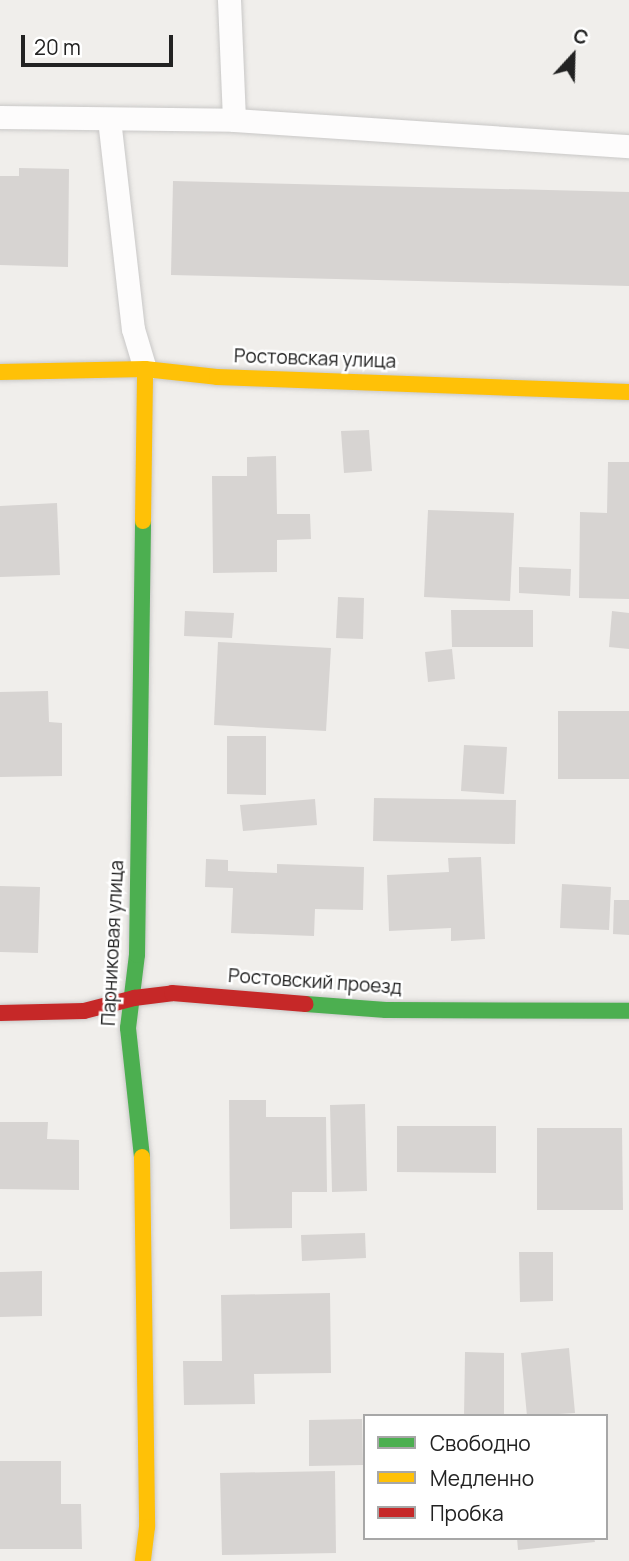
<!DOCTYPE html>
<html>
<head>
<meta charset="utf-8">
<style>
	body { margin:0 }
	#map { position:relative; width:629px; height:1561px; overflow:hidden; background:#f0eeeb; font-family:Manrope,sans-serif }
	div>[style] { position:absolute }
	.building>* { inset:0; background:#d7d4d2 }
	.roads { filter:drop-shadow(0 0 2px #c9c8c7) drop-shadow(0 0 2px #c9c8c7) }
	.lane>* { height:23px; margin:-11.5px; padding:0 11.5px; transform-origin:11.5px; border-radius:11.5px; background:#fdfcfc }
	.fast>* { height:16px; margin:-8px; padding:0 8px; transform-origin:8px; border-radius:8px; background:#4caf50 }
	.slow>* { height:16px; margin:-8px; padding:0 8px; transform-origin:8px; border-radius:8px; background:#ffc107 }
	.jam>* { height:16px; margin:-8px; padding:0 8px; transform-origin:8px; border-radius:8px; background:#c62828 }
	span { translate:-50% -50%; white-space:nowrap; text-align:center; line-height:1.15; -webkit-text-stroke:5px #fff; paint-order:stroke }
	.street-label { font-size:19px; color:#222 }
	.legend { position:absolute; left:363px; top:1414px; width:245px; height:126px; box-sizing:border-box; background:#fff; border:2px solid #a7a7a7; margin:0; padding:9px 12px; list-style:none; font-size:21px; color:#222 }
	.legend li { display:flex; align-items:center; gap:14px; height:35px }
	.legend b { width:35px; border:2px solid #a7a7a7 }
	.north { position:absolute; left:538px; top:21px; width:70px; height:70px; -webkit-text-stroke:5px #fff; paint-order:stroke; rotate:22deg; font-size:19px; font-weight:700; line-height:28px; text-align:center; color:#222 }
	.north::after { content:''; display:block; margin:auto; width:24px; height:32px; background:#222; clip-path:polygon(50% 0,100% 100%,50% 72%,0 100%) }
	.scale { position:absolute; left:21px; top:35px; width:152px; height:32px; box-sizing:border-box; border:4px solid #222; border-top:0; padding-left:9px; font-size:21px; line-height:24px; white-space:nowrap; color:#222; -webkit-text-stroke:5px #fff; paint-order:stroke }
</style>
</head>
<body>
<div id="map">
	<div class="building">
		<div style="clip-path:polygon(19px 168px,69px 169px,68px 267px,0 265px,0 176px,19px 176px)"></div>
		<div style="clip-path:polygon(173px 181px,629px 192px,629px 286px,171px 275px)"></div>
		<div style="clip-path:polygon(369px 430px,372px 471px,344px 473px,341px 431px)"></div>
		<div style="clip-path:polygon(276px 456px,277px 514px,310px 514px,311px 539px,277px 540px,277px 572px,213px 573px,212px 476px,247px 476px,247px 457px)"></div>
		<div style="clip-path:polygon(608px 462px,629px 462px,629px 599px,579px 598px,580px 512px,607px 513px)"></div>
		<div style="clip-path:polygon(57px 503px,60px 575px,0 577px,0 506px)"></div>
		<div style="clip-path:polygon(428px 510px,514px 513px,510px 601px,424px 597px)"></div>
		<div style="clip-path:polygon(519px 567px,571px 569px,570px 596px,519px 593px)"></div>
		<div style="clip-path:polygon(338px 597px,364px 598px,363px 639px,336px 638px)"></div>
		<div style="clip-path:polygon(451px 610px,533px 610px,533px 647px,452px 647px)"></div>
		<div style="clip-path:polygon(185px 611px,234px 613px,232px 638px,184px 636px)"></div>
		<div style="clip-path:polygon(612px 611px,629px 613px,629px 649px,609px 647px)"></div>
		<div style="clip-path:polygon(218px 642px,331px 648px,326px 731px,214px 725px)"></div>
		<div style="clip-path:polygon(452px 649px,455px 679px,428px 682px,425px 652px)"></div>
		<div style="clip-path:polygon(48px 691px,49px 722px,62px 723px,62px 776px,0 777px,0 692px)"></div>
		<div style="clip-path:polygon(558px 711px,629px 711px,629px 779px,558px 779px)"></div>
		<div style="clip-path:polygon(227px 736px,266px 736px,266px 795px,227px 794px)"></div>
		<div style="clip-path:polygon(464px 745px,507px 747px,504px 794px,461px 791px)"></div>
		<div style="clip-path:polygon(374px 798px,516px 800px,515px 844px,373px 841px)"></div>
		<div style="clip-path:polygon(315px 799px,317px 825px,243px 831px,240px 805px)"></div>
		<div style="clip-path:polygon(481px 857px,485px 939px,451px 941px,451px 928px,389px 931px,387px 875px,449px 872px,448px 858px)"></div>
		<div style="clip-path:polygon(206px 859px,228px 860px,228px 871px,277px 873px,277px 864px,364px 867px,363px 910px,315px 909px,314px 936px,231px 933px,233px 888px,205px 887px)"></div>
		<div style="clip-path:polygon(562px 884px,611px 887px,609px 930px,560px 928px)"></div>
		<div style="clip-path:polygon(0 886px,40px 887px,38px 953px,0 952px)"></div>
		<div style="clip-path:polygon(614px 900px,629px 900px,629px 935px,613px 934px)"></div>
		<div style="clip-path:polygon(229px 1100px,266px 1100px,266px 1117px,326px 1117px,327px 1192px,292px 1192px,292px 1228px,230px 1229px)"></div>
		<div style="clip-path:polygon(365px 1104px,367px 1191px,332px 1192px,330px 1105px)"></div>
		<div style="clip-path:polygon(0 1122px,48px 1122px,47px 1139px,79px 1140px,79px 1190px,0 1189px)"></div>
		<div style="clip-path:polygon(397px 1126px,496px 1126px,496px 1173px,397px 1172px)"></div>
		<div style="clip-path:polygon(537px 1128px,622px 1128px,623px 1210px,537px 1210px)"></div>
		<div style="clip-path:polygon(365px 1233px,366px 1258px,302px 1261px,301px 1235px)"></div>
		<div style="clip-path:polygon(519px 1252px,553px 1252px,553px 1301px,520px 1302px)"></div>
		<div style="clip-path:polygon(42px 1271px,42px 1316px,0 1317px,0 1272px)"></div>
		<div style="clip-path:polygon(330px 1293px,331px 1373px,254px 1374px,255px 1404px,184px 1405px,183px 1361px,222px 1361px,221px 1295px)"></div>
		<div style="clip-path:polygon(569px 1348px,575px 1413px,527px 1416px,521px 1353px)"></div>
		<div style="clip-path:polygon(465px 1352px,504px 1353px,504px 1416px,464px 1416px)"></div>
		<div style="clip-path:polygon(362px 1419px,363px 1465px,309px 1466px,309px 1420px)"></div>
		<div style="clip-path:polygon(0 1461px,61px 1461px,61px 1504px,81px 1504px,82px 1549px,0 1549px)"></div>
		<div style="clip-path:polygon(335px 1471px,336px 1553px,222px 1555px,220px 1473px)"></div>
		<div style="clip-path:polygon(517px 1538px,594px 1538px,595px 1542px,518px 1550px)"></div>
	</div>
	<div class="roads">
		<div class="lane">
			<div style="left:229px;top:0;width:120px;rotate:87.6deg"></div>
			<div style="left:0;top:117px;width:234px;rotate:0.7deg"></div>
			<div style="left:234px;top:120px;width:396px;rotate:3.8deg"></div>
			<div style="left:109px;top:119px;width:211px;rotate:83.5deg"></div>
			<div style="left:133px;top:329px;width:42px;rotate:73.3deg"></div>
		</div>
		<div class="fast">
			<div style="left:306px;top:1004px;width:80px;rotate:4.3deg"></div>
			<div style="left:386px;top:1010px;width:243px;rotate:0.2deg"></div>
			<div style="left:142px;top:1157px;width:130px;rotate:-96.2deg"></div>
			<div style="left:128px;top:1028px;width:74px;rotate:-83deg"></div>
			<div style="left:137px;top:955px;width:434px;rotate:-89.2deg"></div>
		</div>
		<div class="slow">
			<div style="left:0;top:372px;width:145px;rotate:-1.2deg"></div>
			<div style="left:145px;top:369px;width:72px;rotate:6.3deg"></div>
			<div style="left:217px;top:377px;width:412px;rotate:2.1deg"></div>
			<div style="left:143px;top:521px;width:152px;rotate:-89.2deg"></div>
			<div style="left:142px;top:1157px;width:370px;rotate:89.2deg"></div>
			<div style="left:147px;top:1527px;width:34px;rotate:97deg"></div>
		</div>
		<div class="jam">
			<div style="left:0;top:1013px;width:84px;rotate:-1.4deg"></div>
			<div style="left:84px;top:1011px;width:52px;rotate:-14.6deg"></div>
			<div style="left:134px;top:998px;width:38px;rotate:-7deg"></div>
			<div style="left:172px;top:993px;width:134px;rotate:4.7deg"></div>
		</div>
	</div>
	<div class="street-label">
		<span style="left:315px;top:359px;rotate:2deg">Ростовская улица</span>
		<span style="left:113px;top:943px;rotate:-87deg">Парниковая улица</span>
		<span style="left:315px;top:982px;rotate:4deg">Ростовский проезд</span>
	</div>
	<ul class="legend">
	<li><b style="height:9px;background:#4caf50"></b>Свободно</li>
	<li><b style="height:9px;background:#ffc107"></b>Медленно</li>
	<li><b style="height:9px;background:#c62828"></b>Пробка</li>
	</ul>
	<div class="north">С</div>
	<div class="scale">20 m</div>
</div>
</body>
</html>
